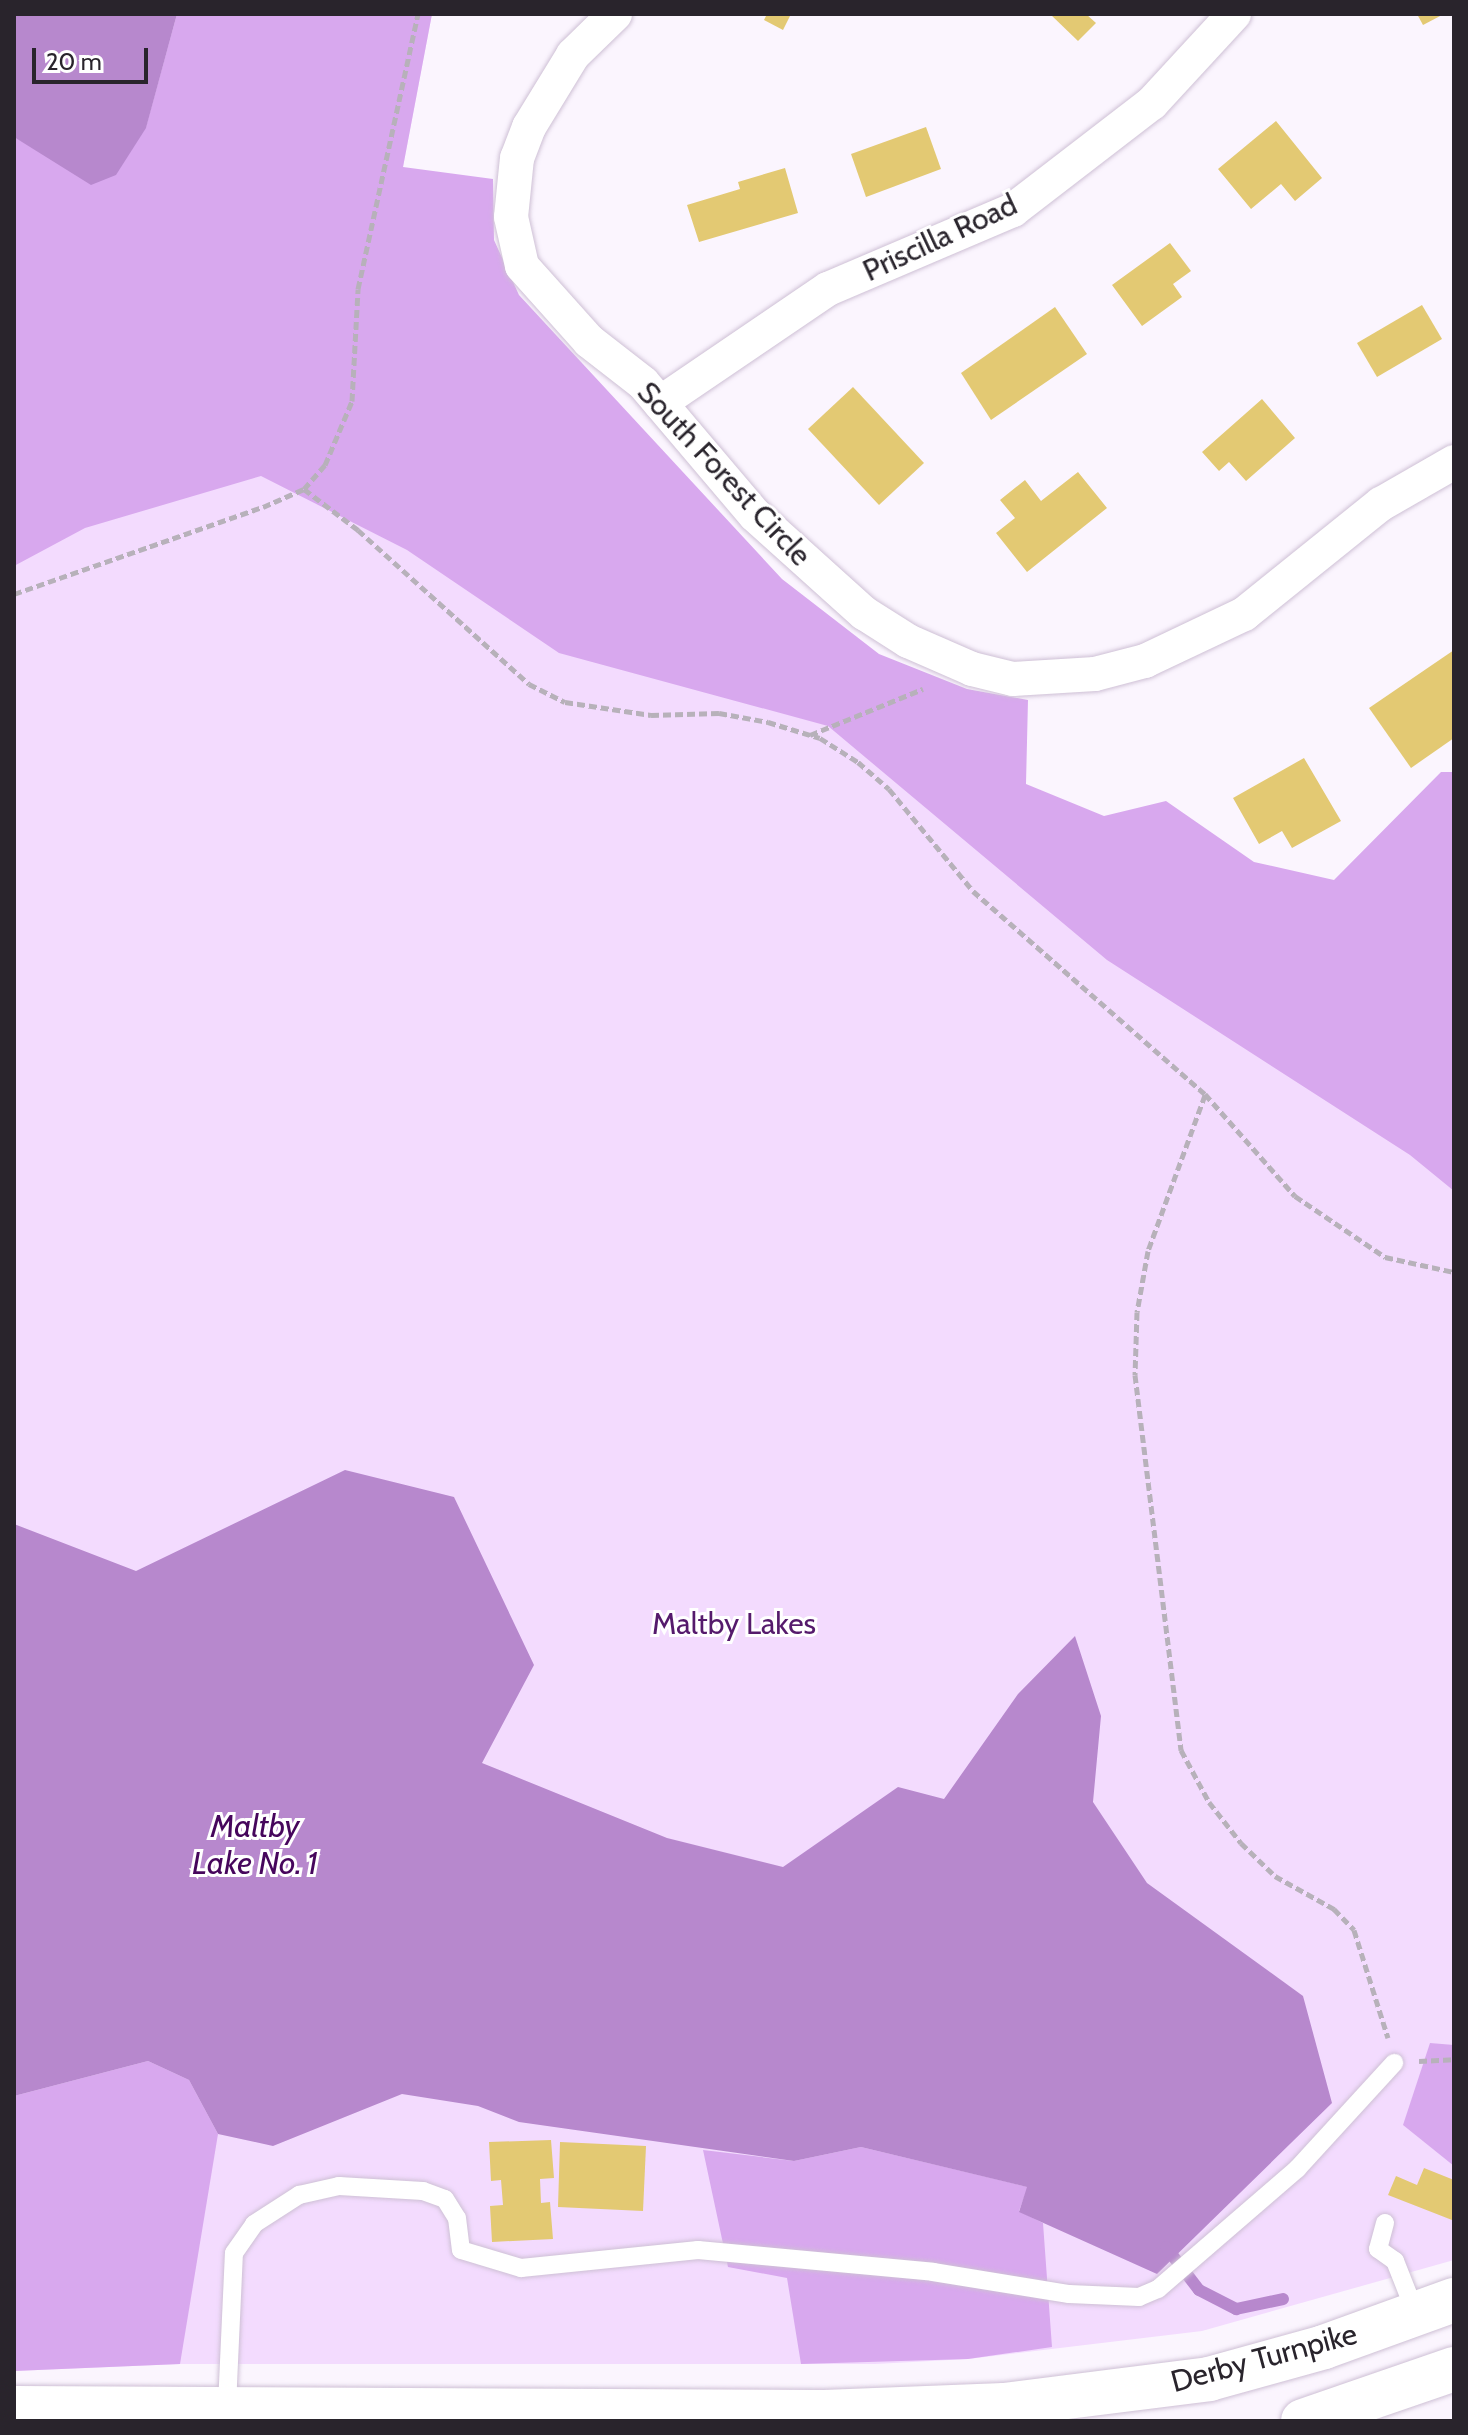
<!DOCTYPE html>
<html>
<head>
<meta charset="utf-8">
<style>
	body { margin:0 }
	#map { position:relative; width:1468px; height:2435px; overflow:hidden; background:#fbf5fe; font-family:Cabin,sans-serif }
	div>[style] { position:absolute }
	.green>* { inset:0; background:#f3dbfe }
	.forest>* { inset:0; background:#d8a8ee }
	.water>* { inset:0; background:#b788cd }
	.stream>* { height:12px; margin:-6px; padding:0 6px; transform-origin:6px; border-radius:6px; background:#b788cd }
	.building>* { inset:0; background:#e3c973 }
	.path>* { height:5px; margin-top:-2.5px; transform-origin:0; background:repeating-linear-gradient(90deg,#b7b1ba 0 8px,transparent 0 12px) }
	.roads { filter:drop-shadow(0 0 2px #cec0d5) drop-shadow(0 0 2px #cec0d5) }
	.lane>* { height:18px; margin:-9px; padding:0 9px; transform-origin:9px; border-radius:9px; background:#fff }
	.street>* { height:34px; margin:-17px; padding:0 17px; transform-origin:17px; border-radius:17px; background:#fff }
	.highway>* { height:44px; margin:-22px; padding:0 22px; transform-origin:22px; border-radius:22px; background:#fff }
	span { translate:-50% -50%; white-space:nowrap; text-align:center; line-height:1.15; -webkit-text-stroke:6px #fff; paint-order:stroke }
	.street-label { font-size:30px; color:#29242c }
	.park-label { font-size:30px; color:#551a6c }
	.water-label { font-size:32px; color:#46065c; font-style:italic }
	.frame { position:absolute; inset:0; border:16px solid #29242c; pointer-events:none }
	.scale { position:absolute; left:32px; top:48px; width:116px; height:36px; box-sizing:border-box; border:4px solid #29242c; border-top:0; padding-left:10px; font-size:24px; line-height:28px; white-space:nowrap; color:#29242c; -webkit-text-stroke:6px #fff; paint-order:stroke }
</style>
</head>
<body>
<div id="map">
	<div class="green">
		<div style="clip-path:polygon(14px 14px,432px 14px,403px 167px,939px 765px,1454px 987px,1454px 2260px,1202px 2331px,968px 2359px,875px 2364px,180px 2364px,14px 2371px)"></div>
	</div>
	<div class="forest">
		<div style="clip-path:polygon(177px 14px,432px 14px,403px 167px,493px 179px,494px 240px,519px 295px,782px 579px,879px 654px,967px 689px,1028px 700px,1026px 784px,1104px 816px,1166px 801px,1254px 862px,1334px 880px,1441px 772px,1454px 772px,1454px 1191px,1410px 1155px,1107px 960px,828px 726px,559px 653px,407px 550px,261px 476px,85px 528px,14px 566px,14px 137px,27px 144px,146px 127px)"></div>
		<div style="clip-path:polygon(1430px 2043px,1454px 2045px,1454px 2166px,1403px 2125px)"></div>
		<div style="clip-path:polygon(148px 2061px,189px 2080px,218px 2134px,180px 2364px,14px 2371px,14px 2096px)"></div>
		<div style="clip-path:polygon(861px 2147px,1028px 2187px,1019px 2211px,1043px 2223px,1052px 2347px,968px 2359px,801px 2364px,787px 2278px,728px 2267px,703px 2150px,794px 2161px)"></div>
	</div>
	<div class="water">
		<div style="clip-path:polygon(14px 14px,177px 14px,146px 128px,116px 175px,91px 185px,14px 137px)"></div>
		<div style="clip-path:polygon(345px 1470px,454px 1497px,534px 1665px,482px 1763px,667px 1838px,783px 1867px,898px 1787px,944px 1799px,1018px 1694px,1075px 1636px,1101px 1716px,1093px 1802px,1147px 1883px,1303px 1996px,1332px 2103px,1157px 2274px,1019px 2212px,1027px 2187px,861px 2147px,794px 2161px,519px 2122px,478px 2106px,402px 2094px,273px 2146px,218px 2134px,189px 2080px,148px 2061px,14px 2096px,14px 1524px,136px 1571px)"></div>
	</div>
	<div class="stream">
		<div style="left:1166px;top:2247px;width:54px;rotate:52.5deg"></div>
		<div style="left:1199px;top:2290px;width:42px;rotate:27.2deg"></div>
		<div style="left:1236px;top:2309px;width:48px;rotate:-12deg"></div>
	</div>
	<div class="building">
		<div style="clip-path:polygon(767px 14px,791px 14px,783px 30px,764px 20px)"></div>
		<div style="clip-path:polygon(1050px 14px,1086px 14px,1096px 23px,1078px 41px)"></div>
		<div style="clip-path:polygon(1417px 14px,1444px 14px,1423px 25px)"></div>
		<div style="clip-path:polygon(1276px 121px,1322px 178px,1295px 201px,1281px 184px,1251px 209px,1218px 169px)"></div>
		<div style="clip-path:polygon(926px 127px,941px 169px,866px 197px,851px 154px)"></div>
		<div style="clip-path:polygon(785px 168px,798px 213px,699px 242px,687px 205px,740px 189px,738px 182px)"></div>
		<div style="clip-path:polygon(1170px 243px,1191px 271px,1173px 284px,1182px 297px,1142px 326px,1112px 285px)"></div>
		<div style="clip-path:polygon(1422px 305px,1442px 339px,1377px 377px,1357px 343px)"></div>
		<div style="clip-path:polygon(1055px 307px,1087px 354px,991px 420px,961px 373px)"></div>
		<div style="clip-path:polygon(853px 387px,924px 463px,879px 505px,808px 429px)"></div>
		<div style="clip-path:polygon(1262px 399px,1295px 438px,1246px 481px,1229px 462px,1219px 471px,1202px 452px)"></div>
		<div style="clip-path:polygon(1078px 472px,1107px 508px,1027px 572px,996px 533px,1015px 518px,1000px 500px,1025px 480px,1041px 501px)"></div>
		<div style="clip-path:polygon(1454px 650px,1454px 738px,1411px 768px,1369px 708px)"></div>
		<div style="clip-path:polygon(1304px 758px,1341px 821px,1292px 848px,1282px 831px,1259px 844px,1233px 798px)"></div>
		<div style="clip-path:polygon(551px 2140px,554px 2178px,540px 2179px,541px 2203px,550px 2202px,553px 2239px,492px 2242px,490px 2206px,503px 2205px,501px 2180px,491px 2181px,489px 2142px)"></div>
		<div style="clip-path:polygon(560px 2142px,646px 2146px,643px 2211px,558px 2207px)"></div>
		<div style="clip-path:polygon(1424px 2168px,1454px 2180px,1452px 2220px,1388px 2195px,1396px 2176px,1417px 2185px)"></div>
	</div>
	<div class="path">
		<div style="left:304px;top:489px;width:68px;rotate:37.2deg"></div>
		<div style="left:358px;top:530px;width:230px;rotate:42deg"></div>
		<div style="left:529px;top:684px;width:40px;rotate:26.6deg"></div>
		<div style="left:565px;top:702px;width:87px;rotate:8.6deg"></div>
		<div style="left:651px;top:715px;width:68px;rotate:-1.7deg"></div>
		<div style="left:719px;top:713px;width:50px;rotate:10.4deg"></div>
		<div style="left:768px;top:722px;width:54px;rotate:17.1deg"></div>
		<div style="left:820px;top:738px;width:45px;rotate:32.3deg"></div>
		<div style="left:858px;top:762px;width:41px;rotate:41.1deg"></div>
		<div style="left:889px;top:789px;width:132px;rotate:50.5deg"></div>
		<div style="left:973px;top:891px;width:308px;rotate:41.2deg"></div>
		<div style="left:1205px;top:1094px;width:136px;rotate:48.6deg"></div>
		<div style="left:1295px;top:1196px;width:109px;rotate:34.1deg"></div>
		<div style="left:1385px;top:1257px;width:71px;rotate:12.3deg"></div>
		<div style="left:14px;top:594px;width:264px;rotate:-19.3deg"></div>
		<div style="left:263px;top:507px;width:45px;rotate:-23.7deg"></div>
		<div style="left:304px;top:489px;width:32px;rotate:-49deg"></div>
		<div style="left:325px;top:465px;width:69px;rotate:-67.1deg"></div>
		<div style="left:352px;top:401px;width:112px;rotate:-86.9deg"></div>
		<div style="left:358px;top:289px;width:281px;rotate:-77.7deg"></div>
		<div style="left:810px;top:735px;width:122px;rotate:-22.2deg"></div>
		<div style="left:1205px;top:1095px;width:166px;rotate:110.1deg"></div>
		<div style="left:1148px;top:1251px;width:62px;rotate:100.2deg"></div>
		<div style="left:1137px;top:1312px;width:63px;rotate:91.8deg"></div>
		<div style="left:1135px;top:1375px;width:378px;rotate:83deg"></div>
		<div style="left:1181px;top:1750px;width:59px;rotate:61.7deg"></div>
		<div style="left:1209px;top:1802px;width:52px;rotate:52deg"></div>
		<div style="left:1241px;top:1843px;width:47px;rotate:44.1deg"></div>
		<div style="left:1275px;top:1876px;width:68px;rotate:29.2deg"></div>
		<div style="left:1334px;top:1909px;width:29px;rotate:46deg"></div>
		<div style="left:1354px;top:1930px;width:113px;rotate:72.5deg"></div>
		<div style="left:1419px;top:2061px;width:35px;rotate:-3deg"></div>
	</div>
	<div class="roads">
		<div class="lane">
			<div style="left:1385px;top:2223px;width:27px;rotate:105deg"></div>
			<div style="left:1378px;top:2249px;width:21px;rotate:35deg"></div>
			<div style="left:1395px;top:2261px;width:57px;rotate:68.4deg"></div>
			<div style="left:227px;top:2406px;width:153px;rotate:-87.4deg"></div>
			<div style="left:234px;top:2253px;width:35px;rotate:-55deg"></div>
			<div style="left:254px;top:2224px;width:54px;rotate:-32.8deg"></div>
			<div style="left:299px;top:2195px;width:41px;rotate:-12.7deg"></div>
			<div style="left:339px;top:2186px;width:84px;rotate:3.4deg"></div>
			<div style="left:423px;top:2191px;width:23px;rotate:20deg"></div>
			<div style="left:445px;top:2199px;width:22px;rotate:58deg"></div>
			<div style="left:457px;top:2218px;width:32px;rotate:83deg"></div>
			<div style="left:461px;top:2250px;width:63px;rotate:16.7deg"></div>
			<div style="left:521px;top:2268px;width:178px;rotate:-5.8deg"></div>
			<div style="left:698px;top:2250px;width:236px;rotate:5.3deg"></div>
			<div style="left:933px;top:2272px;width:138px;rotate:9.2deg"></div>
			<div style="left:1069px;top:2294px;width:70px;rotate:2.5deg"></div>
			<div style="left:1139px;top:2297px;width:21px;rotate:-23deg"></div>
			<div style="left:1158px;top:2289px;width:184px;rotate:-40.8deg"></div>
			<div style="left:1297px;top:2169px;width:144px;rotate:-47.5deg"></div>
		</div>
		<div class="street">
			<div style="left:615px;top:14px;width:59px;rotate:135.7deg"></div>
			<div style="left:573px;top:55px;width:84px;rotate:121.4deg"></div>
			<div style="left:529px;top:127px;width:33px;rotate:111deg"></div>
			<div style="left:517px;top:158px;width:59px;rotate:95.8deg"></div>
			<div style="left:511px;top:217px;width:50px;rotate:77.3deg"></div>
			<div style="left:522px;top:266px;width:101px;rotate:48.2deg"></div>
			<div style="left:589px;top:341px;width:68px;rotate:37.9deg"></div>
			<div style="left:643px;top:383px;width:173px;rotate:49.7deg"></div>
			<div style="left:755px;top:515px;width:147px;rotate:42deg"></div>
			<div style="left:864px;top:613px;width:52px;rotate:32.5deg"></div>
			<div style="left:908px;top:641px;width:70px;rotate:23.6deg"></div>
			<div style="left:972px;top:669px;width:42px;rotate:13.7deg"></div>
			<div style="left:1013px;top:679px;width:82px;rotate:-3.5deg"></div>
			<div style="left:1095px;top:674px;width:52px;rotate:-14.6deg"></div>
			<div style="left:1145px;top:661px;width:110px;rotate:-25.4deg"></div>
			<div style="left:1244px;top:614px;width:176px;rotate:-38.8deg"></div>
			<div style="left:1381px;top:504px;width:84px;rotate:-29.9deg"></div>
			<div style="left:660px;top:403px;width:203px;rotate:-34.2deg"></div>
			<div style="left:828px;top:289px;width:201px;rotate:-23.1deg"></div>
			<div style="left:1013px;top:210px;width:175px;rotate:-37.6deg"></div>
			<div style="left:1152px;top:103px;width:121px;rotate:-47.3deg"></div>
		</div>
		<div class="highway">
			<div style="left:14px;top:2408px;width:810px;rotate:0.28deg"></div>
			<div style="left:824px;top:2412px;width:180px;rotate:-2.2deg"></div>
			<div style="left:1004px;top:2405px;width:207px;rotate:-7.2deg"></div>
			<div style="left:1209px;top:2379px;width:119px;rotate:-15.5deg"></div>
			<div style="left:1324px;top:2347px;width:138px;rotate:-19.9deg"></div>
			<div style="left:1303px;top:2421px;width:160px;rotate:-19deg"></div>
		</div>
	</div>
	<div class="street-label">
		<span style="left:940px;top:238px;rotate:-25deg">Priscilla Road</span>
		<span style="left:724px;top:474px;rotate:47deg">South Forest Circle</span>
		<span style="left:1264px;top:2358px;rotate:-15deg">Derby Turnpike</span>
	</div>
	<div class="park-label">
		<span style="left:734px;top:1624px">Maltby Lakes</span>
	</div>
	<div class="water-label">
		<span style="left:255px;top:1845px">Maltby<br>Lake No. 1</span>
	</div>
	<div class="frame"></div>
	<div class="scale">20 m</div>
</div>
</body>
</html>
